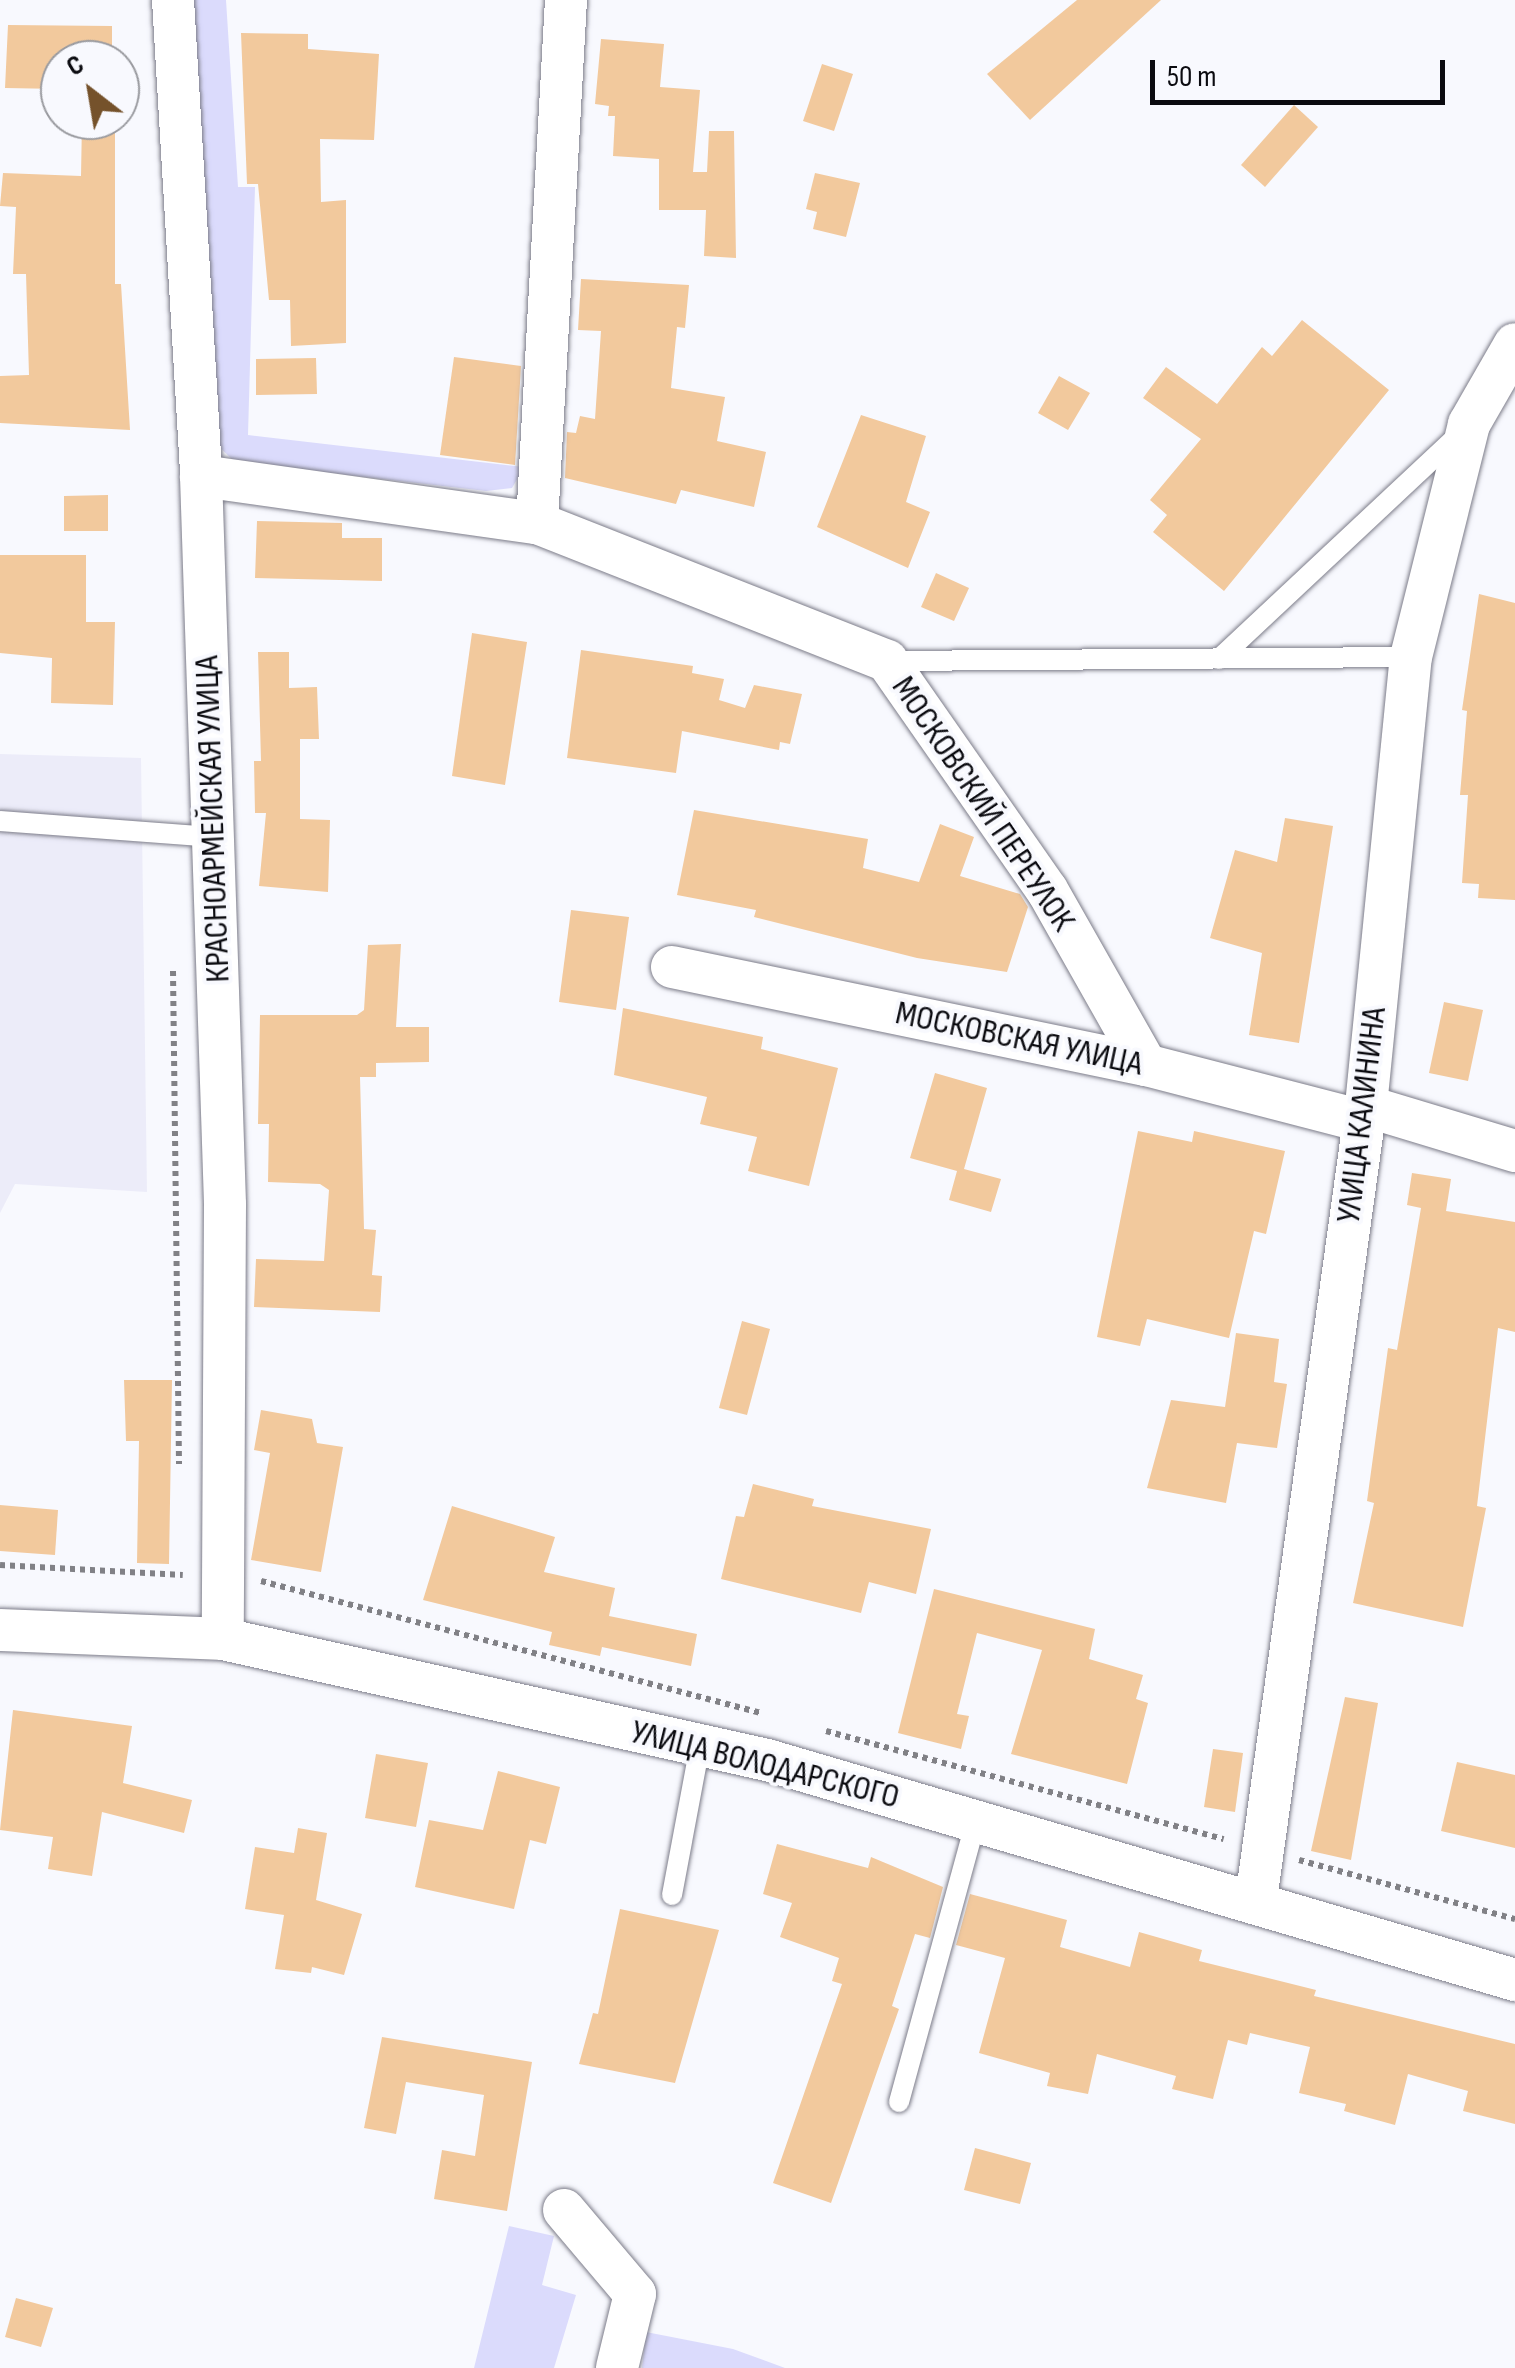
<!DOCTYPE html>
<html>
<head>
<meta charset="utf-8">
<style>
	body { margin:0 }
	#map { position:relative; width:1515px; height:2368px; overflow:hidden; background:#f8f9fe; font-family:"Sofia Sans Condensed",sans-serif }
	div>[style] { position:absolute }
	.built>* { inset:0; background:#ececf9 }
	.green>* { inset:0; background:#dbdbfc }
	.building>* { inset:0; background:#f2c99d }
	.path>* { height:6px; margin-top:-3px; transform-origin:0; background:repeating-linear-gradient(90deg,#818186 0 5px,transparent 0 10px) }
	.roads { filter:drop-shadow(0 0 2px #7c7c89) drop-shadow(0 0 2px #7c7c89) }
	.lane>* { height:20px; margin:-10px; padding:0 10px; transform-origin:10px; border-radius:10px; background:#fff }
	.street>* { height:42px; margin:-21px; padding:0 21px; transform-origin:21px; border-radius:21px; background:#fff }
	span { translate:-50% -50%; white-space:nowrap; text-align:center; line-height:1.15; -webkit-text-stroke:8px #f8f9fe; paint-order:stroke }
	.street-label { font-size:35px; color:#0b0b10 }
	.north { position:absolute; left:40px; top:40px; width:100px; height:100px; box-sizing:border-box; background:#f8f9fe; border:2px solid #999a9f; border-radius:50%; rotate:329deg; font-size:28px; font-weight:700; line-height:40px; text-align:center; color:#0b0b10 }
	.north::after { content:''; display:block; margin:auto; width:35px; height:45px; background:#75522b; clip-path:polygon(50% 0,100% 100%,50% 72%,0 100%) }
	.scale { position:absolute; left:1150px; top:60px; width:295px; height:45px; box-sizing:border-box; border:5px solid #0b0b10; border-top:0; padding-left:12px; font-size:30px; line-height:35px; white-space:nowrap; color:#0b0b10; -webkit-text-stroke:8px #f8f9fe; paint-order:stroke }
</style>
</head>
<body>
<div id="map">
	<div class="built">
		<div style="clip-path:polygon(0 754px,141px 758px,147px 1192px,15px 1184px,0 1213px)"></div>
	</div>
	<div class="green">
		<div style="clip-path:polygon(193px 0,226px 0,238px 187px,255px 187px,248px 435px,524px 467px,512px 488px,486px 491px,235px 462px,214px 442px)"></div>
		<div style="clip-path:polygon(509px 2226px,554px 2236px,542px 2285px,576px 2295px,554px 2368px,474px 2368px)"></div>
		<div style="clip-path:polygon(646px 2332px,733px 2349px,785px 2368px,642px 2368px)"></div>
	</div>
	<div class="building">
		<div style="clip-path:polygon(1077px 0,1161px 0,1030px 120px,987px 74px)"></div>
		<div style="clip-path:polygon(8px 25px,112px 26px,112px 60px,60px 60px,60px 89px,5px 88px)"></div>
		<div style="clip-path:polygon(241px 33px,308px 34px,308px 49px,379px 54px,374px 140px,320px 139px,321px 202px,346px 200px,346px 343px,291px 346px,290px 300px,269px 300px,258px 184px,247px 184px)"></div>
		<div style="clip-path:polygon(601px 39px,664px 44px,660px 87px,700px 90px,693px 172px,707px 172px,709px 131px,734px 131px,736px 258px,704px 256px,706px 210px,659px 210px,659px 159px,613px 156px,615px 116px,608px 116px,609px 106px,595px 104px)"></div>
		<div style="clip-path:polygon(822px 64px,853px 74px,834px 131px,803px 121px)"></div>
		<div style="clip-path:polygon(1294px 105px,1318px 127px,1265px 187px,1241px 165px)"></div>
		<div style="clip-path:polygon(82px 120px,115px 120px,115px 284px,121px 284px,130px 430px,0 423px,0 376px,29px 375px,26px 274px,13px 274px,16px 207px,0 206px,3px 173px,81px 176px)"></div>
		<div style="clip-path:polygon(815px 173px,860px 183px,846px 237px,813px 229px,817px 212px,806px 209px)"></div>
		<div style="clip-path:polygon(581px 279px,689px 285px,685px 328px,677px 327px,671px 388px,725px 397px,717px 441px,766px 452px,754px 507px,681px 490px,676px 504px,565px 478px,567px 432px,576px 433px,580px 416px,595px 419px,601px 331px,578px 330px)"></div>
		<div style="clip-path:polygon(1302px 320px,1389px 390px,1224px 591px,1153px 532px,1167px 515px,1150px 500px,1201px 439px,1143px 398px,1166px 367px,1217px 404px,1262px 347px,1272px 356px)"></div>
		<div style="clip-path:polygon(454px 357px,521px 366px,515px 465px,440px 455px)"></div>
		<div style="clip-path:polygon(316px 358px,317px 394px,256px 395px,256px 359px)"></div>
		<div style="clip-path:polygon(1059px 376px,1090px 393px,1068px 430px,1038px 413px)"></div>
		<div style="clip-path:polygon(861px 415px,926px 436px,906px 502px,930px 512px,908px 568px,817px 527px)"></div>
		<div style="clip-path:polygon(108px 495px,108px 531px,64px 531px,64px 496px)"></div>
		<div style="clip-path:polygon(257px 521px,342px 523px,342px 538px,382px 538px,382px 581px,255px 578px)"></div>
		<div style="clip-path:polygon(0 555px,86px 555px,86px 622px,115px 622px,113px 705px,51px 703px,52px 658px,0 653px)"></div>
		<div style="clip-path:polygon(936px 573px,969px 588px,954px 621px,921px 607px)"></div>
		<div style="clip-path:polygon(1479px 594px,1515px 603px,1515px 900px,1478px 898px,1479px 884px,1462px 883px,1468px 795px,1460px 795px,1467px 711px,1462px 710px)"></div>
		<div style="clip-path:polygon(472px 633px,527px 642px,505px 785px,452px 776px)"></div>
		<div style="clip-path:polygon(581px 650px,693px 666px,692px 673px,724px 679px,719px 700px,745px 708px,754px 685px,802px 694px,790px 744px,780px 742px,779px 750px,682px 731px,676px 773px,567px 758px)"></div>
		<div style="clip-path:polygon(258px 652px,289px 652px,289px 688px,317px 687px,319px 739px,300px 739px,300px 819px,330px 820px,328px 892px,259px 886px,266px 813px,255px 813px,254px 761px,261px 761px)"></div>
		<div style="clip-path:polygon(694px 810px,868px 839px,863px 868px,919px 882px,940px 824px,974px 837px,960px 876px,1020px 894px,1028px 907px,1007px 972px,917px 958px,754px 917px,756px 910px,677px 895px)"></div>
		<div style="clip-path:polygon(1285px 818px,1333px 826px,1299px 1043px,1249px 1035px,1262px 953px,1210px 938px,1235px 850px,1277px 862px)"></div>
		<div style="clip-path:polygon(571px 910px,629px 917px,616px 1010px,559px 1002px)"></div>
		<div style="clip-path:polygon(401px 944px,396px 1027px,429px 1027px,429px 1062px,376px 1063px,376px 1077px,360px 1077px,364px 1229px,376px 1230px,372px 1275px,382px 1276px,380px 1312px,254px 1307px,256px 1259px,324px 1261px,329px 1190px,320px 1184px,268px 1182px,269px 1124px,258px 1124px,260px 1015px,357px 1015px,364px 1010px,368px 945px)"></div>
		<div style="clip-path:polygon(1444px 1002px,1483px 1010px,1468px 1081px,1429px 1073px)"></div>
		<div style="clip-path:polygon(623px 1008px,763px 1037px,761px 1049px,838px 1068px,809px 1186px,748px 1171px,757px 1137px,700px 1124px,707px 1097px,614px 1075px)"></div>
		<div style="clip-path:polygon(935px 1073px,987px 1088px,964px 1169px,1001px 1179px,991px 1212px,949px 1200px,957px 1171px,910px 1158px)"></div>
		<div style="clip-path:polygon(1138px 1131px,1192px 1142px,1194px 1131px,1285px 1151px,1266px 1234px,1254px 1231px,1229px 1338px,1147px 1319px,1140px 1346px,1097px 1337px)"></div>
		<div style="clip-path:polygon(1412px 1173px,1451px 1179px,1446px 1211px,1515px 1222px,1515px 1332px,1498px 1328px,1477px 1506px,1486px 1508px,1463px 1627px,1353px 1603px,1374px 1503px,1367px 1501px,1388px 1348px,1397px 1350px,1421px 1208px,1407px 1205px)"></div>
		<div style="clip-path:polygon(742px 1321px,770px 1329px,747px 1415px,719px 1408px)"></div>
		<div style="clip-path:polygon(1236px 1333px,1279px 1339px,1274px 1382px,1287px 1384px,1277px 1448px,1237px 1443px,1226px 1503px,1147px 1488px,1171px 1400px,1225px 1407px)"></div>
		<div style="clip-path:polygon(124px 1380px,172px 1380px,169px 1564px,137px 1563px,139px 1441px,126px 1441px)"></div>
		<div style="clip-path:polygon(261px 1410px,312px 1419px,317px 1443px,343px 1447px,321px 1572px,251px 1560px,270px 1453px,254px 1450px)"></div>
		<div style="clip-path:polygon(753px 1484px,814px 1499px,812px 1506px,931px 1529px,916px 1594px,869px 1582px,861px 1613px,721px 1579px,736px 1516px,744px 1517px)"></div>
		<div style="clip-path:polygon(0 1505px,58px 1510px,55px 1555px,0 1551px)"></div>
		<div style="clip-path:polygon(452px 1506px,555px 1537px,544px 1572px,615px 1588px,609px 1616px,697px 1634px,691px 1666px,602px 1647px,600px 1656px,549px 1645px,552px 1632px,423px 1600px)"></div>
		<div style="clip-path:polygon(934px 1589px,1095px 1629px,1089px 1659px,1143px 1675px,1136px 1699px,1148px 1703px,1127px 1784px,1011px 1754px,1042px 1650px,977px 1633px,957px 1714px,969px 1716px,961px 1749px,898px 1733px)"></div>
		<div style="clip-path:polygon(1345px 1697px,1378px 1703px,1351px 1860px,1311px 1851px)"></div>
		<div style="clip-path:polygon(13px 1710px,132px 1726px,123px 1783px,192px 1800px,184px 1833px,102px 1812px,92px 1876px,48px 1869px,53px 1837px,0 1830px)"></div>
		<div style="clip-path:polygon(1213px 1749px,1243px 1753px,1235px 1812px,1204px 1807px)"></div>
		<div style="clip-path:polygon(376px 1754px,428px 1763px,416px 1827px,365px 1818px)"></div>
		<div style="clip-path:polygon(1457px 1762px,1515px 1775px,1515px 1848px,1441px 1831px)"></div>
		<div style="clip-path:polygon(498px 1771px,560px 1787px,546px 1844px,530px 1840px,514px 1909px,415px 1887px,429px 1820px,483px 1830px)"></div>
		<div style="clip-path:polygon(298px 1828px,327px 1833px,316px 1900px,362px 1914px,344px 1975px,312px 1967px,311px 1973px,275px 1969px,284px 1915px,245px 1909px,255px 1847px,294px 1853px)"></div>
		<div style="clip-path:polygon(777px 1844px,868px 1868px,871px 1857px,943px 1887px,930px 1938px,915px 1934px,892px 2006px,899px 2009px,831px 2203px,773px 2183px,842px 1984px,832px 1981px,839px 1958px,780px 1937px,792px 1903px,763px 1894px)"></div>
		<div style="clip-path:polygon(970px 1894px,1067px 1920px,1060px 1947px,1130px 1967px,1139px 1932px,1202px 1950px,1199px 1961px,1316px 1990px,1314px 1996px,1515px 2044px,1515px 2124px,1463px 2111px,1468px 2091px,1408px 2074px,1395px 2125px,1344px 2111px,1346px 2104px,1299px 2093px,1310px 2047px,1250px 2033px,1247px 2045px,1228px 2040px,1213px 2099px,1172px 2089px,1176px 2076px,1097px 2054px,1088px 2094px,1047px 2086px,1050px 2073px,979px 2053px,1005px 1958px,956px 1945px)"></div>
		<div style="clip-path:polygon(620px 1909px,719px 1930px,675px 2083px,579px 2064px,593px 2013px,598px 2014px)"></div>
		<div style="clip-path:polygon(382px 2037px,532px 2062px,507px 2211px,434px 2199px,442px 2150px,475px 2156px,484px 2095px,406px 2082px,396px 2134px,364px 2128px)"></div>
		<div style="clip-path:polygon(975px 2148px,1031px 2163px,1020px 2204px,964px 2190px)"></div>
		<div style="clip-path:polygon(16px 2298px,53px 2308px,41px 2347px,5px 2337px)"></div>
	</div>
	<div class="path">
		<div style="left:173px;top:971px;width:493px;rotate:89.3deg"></div>
		<div style="left:0;top:1565px;width:183px;rotate:3.1deg"></div>
		<div style="left:261px;top:1581px;width:517px;rotate:14.79deg"></div>
		<div style="left:826px;top:1731px;width:412px;rotate:15.2deg"></div>
		<div style="left:1299px;top:1860px;width:224px;rotate:15.3deg"></div>
	</div>
	<div class="roads">
		<div class="lane">
			<div style="left:1219px;top:659px;width:328px;rotate:-43.1deg"></div>
			<div style="left:889px;top:661px;width:522px;rotate:-0.44deg"></div>
			<div style="left:0;top:821px;width:215px;rotate:4.3deg"></div>
			<div style="left:672px;top:1895px;width:152px;rotate:-79.4deg"></div>
			<div style="left:899px;top:2102px;width:292px;rotate:-74.7deg"></div>
		</div>
		<div class="street">
			<div style="left:173px;top:0;width:477px;rotate:86.6deg"></div>
			<div style="left:201px;top:476px;width:729px;rotate:88.11deg"></div>
			<div style="left:225px;top:1205px;width:434px;rotate:90.3deg"></div>
			<div style="left:201px;top:476px;width:339px;rotate:8deg"></div>
			<div style="left:537px;top:523px;width:376px;rotate:21.5deg"></div>
			<div style="left:887px;top:661px;width:279px;rotate:55.1deg"></div>
			<div style="left:1047px;top:890px;width:201px;rotate:60.5deg"></div>
			<div style="left:537px;top:523px;width:524px;rotate:-86.83deg"></div>
			<div style="left:672px;top:967px;width:484px;rotate:11.7deg"></div>
			<div style="left:1146px;top:1065px;width:224px;rotate:14.5deg"></div>
			<div style="left:1366px;top:1106px;width:156px;rotate:16.8deg"></div>
			<div style="left:0;top:1630px;width:223px;rotate:2.3deg"></div>
			<div style="left:223px;top:1639px;width:557px;rotate:12.54deg"></div>
			<div style="left:767px;top:1760px;width:780px;rotate:16.39deg"></div>
			<div style="left:1256px;top:1900px;width:802px;rotate:-82.11deg"></div>
			<div style="left:1366px;top:1106px;width:451px;rotate:-84.3deg"></div>
			<div style="left:1411px;top:657px;width:240px;rotate:-76deg"></div>
			<div style="left:1469px;top:424px;width:92px;rotate:-60.1deg"></div>
			<div style="left:564px;top:2210px;width:110px;rotate:49.8deg"></div>
			<div style="left:635px;top:2294px;width:76px;rotate:103.7deg"></div>
		</div>
	</div>
	<div class="street-label">
		<span style="left:983px;top:804px;rotate:56deg">МОСКОВСКИЙ ПЕРЕУЛОК</span>
		<span style="left:213px;top:819px;rotate:-92deg">КРАСНОАРМЕЙСКАЯ УЛИЦА</span>
		<span style="left:1019px;top:1039px;rotate:12deg">МОСКОВСКАЯ УЛИЦА</span>
		<span style="left:1362px;top:1115px;rotate:-83deg">УЛИЦА КАЛИНИНА</span>
		<span style="left:765px;top:1765px;rotate:14deg">УЛИЦА ВОЛОДАРСКОГО</span>
	</div>
	<div class="north">С</div>
	<div class="scale">50 m</div>
</div>
</body>
</html>
